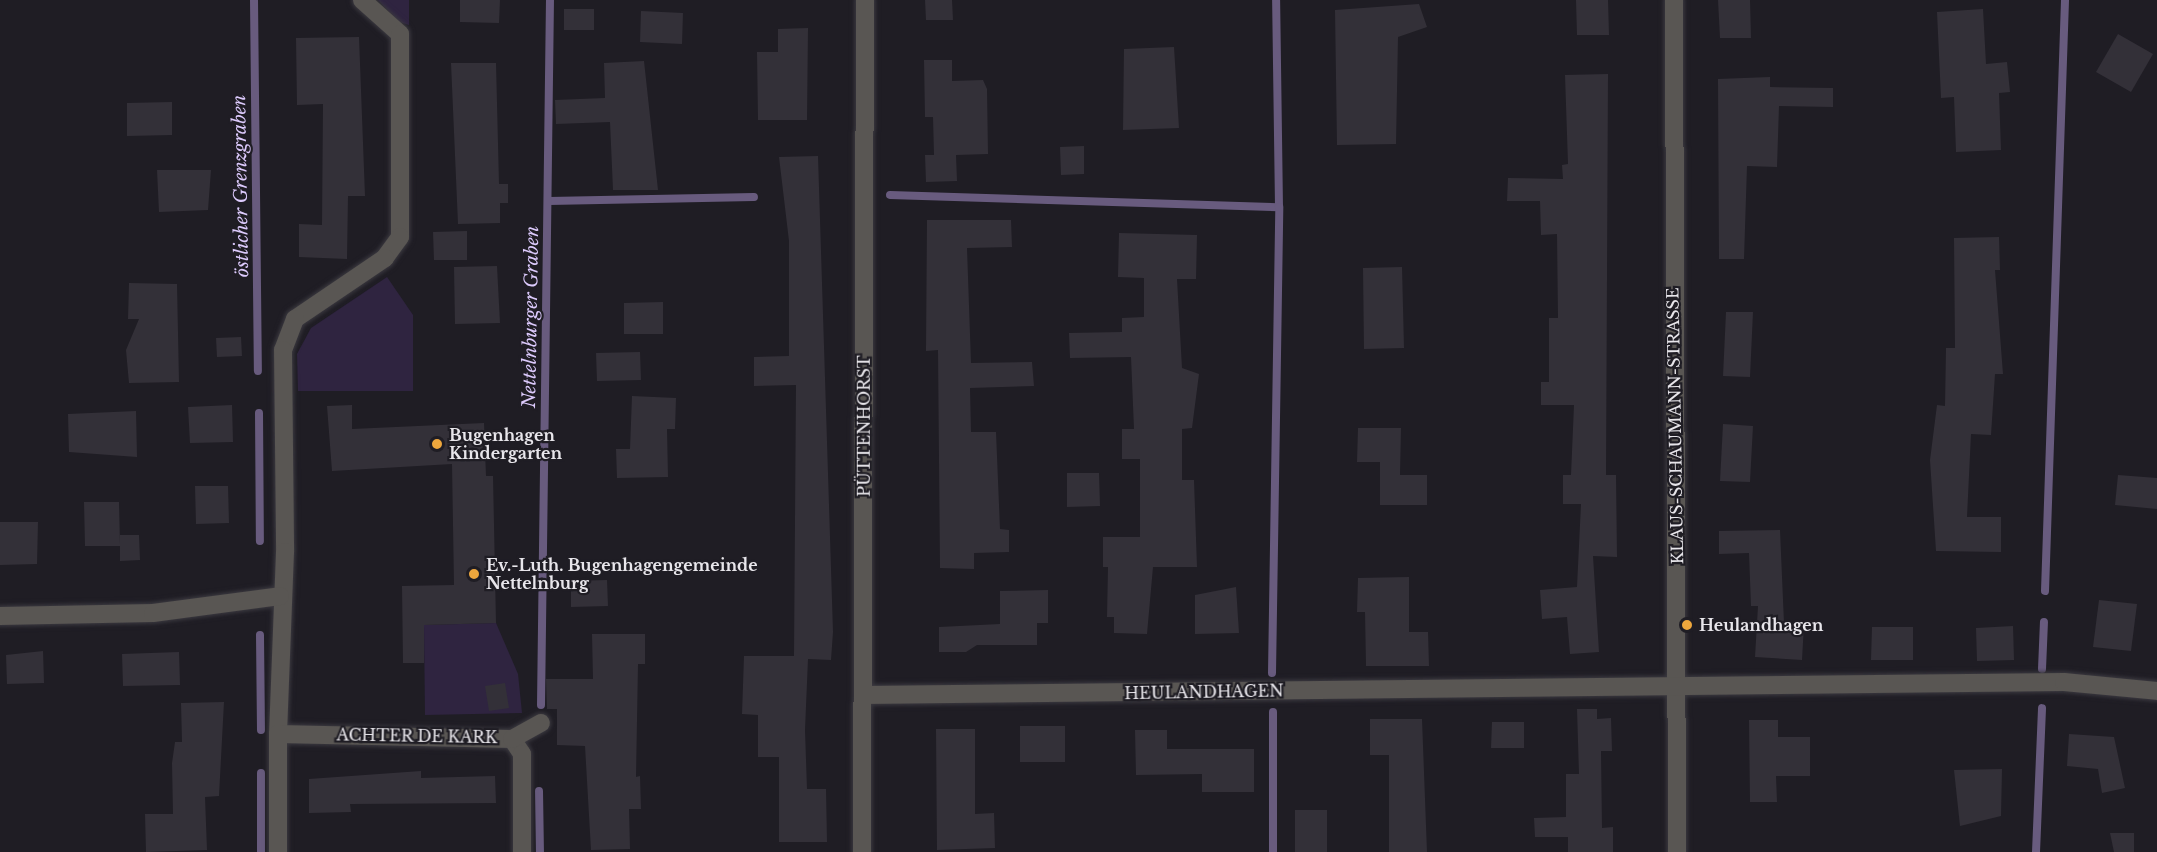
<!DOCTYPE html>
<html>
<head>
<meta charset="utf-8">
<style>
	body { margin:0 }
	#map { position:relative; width:2157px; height:852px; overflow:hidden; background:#1f1d24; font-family:"Libre Baskerville",serif }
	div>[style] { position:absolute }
	.green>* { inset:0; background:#2f2440 }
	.stream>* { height:8px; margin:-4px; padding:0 4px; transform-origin:4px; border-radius:4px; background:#685b7e }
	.building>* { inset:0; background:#333038 }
	.roads { filter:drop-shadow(0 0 2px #3b3940) drop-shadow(0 0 2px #3b3940) }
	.minor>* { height:18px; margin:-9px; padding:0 9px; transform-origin:9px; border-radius:9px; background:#595653 }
	.dots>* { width:16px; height:16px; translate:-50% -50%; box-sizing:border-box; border:3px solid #1f1d24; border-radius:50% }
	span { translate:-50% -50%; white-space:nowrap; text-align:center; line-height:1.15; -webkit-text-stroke:4.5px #1f1d24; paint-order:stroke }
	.street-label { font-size:16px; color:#e8e6eb }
	.poi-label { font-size:16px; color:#e8e6eb; font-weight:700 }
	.left { translate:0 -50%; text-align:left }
	.water-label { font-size:18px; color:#dccafc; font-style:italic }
</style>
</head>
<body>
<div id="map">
	<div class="green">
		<div style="clip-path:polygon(378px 0,409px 0,409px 25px,399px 22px)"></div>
		<div style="clip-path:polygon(387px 277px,413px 315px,413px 391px,298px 391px,297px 354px,311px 328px)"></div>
		<div style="clip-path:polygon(496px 623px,518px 674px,522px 713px,425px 715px,424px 625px)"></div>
	</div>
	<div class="stream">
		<div style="left:254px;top:0;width:371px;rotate:89.4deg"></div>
		<div style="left:890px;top:195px;width:389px;rotate:1.8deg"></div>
		<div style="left:1279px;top:207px;width:207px;rotate:-90.8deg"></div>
		<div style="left:549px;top:201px;width:205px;rotate:-1.1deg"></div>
		<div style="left:259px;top:413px;width:128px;rotate:89.6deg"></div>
		<div style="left:2045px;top:591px;width:591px;rotate:-88.06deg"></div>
		<div style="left:260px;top:635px;width:95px;rotate:89.4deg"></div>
		<div style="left:2042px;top:669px;width:47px;rotate:-87.6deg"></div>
		<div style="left:1272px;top:673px;width:466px;rotate:-89.1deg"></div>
		<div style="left:541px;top:705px;width:705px;rotate:-89.27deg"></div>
		<div style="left:261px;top:773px;width:79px;rotate:90deg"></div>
		<div style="left:539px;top:791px;width:61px;rotate:89.1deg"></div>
		<div style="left:1273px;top:852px;width:140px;rotate:-90deg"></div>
		<div style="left:2036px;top:852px;width:144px;rotate:-87.6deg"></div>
	</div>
	<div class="building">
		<div style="clip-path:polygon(460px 0,500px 0,499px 23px,460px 22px)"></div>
		<div style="clip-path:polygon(925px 0,952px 0,953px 20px,926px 20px)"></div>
		<div style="clip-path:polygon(1576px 0,1608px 0,1609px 35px,1577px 35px)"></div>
		<div style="clip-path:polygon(1718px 0,1750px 0,1751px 38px,1720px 38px)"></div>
		<div style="clip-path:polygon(1419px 4px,1427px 27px,1398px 37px,1396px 144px,1337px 145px,1335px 10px)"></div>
		<div style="clip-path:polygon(564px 9px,594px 9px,594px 30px,564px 30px)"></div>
		<div style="clip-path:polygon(1983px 9px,1986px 64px,2007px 62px,2010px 92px,1999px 93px,2001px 150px,1956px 152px,1954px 97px,1941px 98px,1937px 12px)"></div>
		<div style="clip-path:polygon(641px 11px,683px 13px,682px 44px,640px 42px)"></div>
		<div style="clip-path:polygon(808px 28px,807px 120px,758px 120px,757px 52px,778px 52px,778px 29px)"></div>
		<div style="clip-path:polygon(2118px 34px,2153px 54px,2131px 92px,2096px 72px)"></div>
		<div style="clip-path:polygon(359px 37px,365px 196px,348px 196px,347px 259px,299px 257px,299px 224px,322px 225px,323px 104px,297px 105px,296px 38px)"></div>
		<div style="clip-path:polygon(1174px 47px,1179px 128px,1123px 130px,1124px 49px)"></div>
		<div style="clip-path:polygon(924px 60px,952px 60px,952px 81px,983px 80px,987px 89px,988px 154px,956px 155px,957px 181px,926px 182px,925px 155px,934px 155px,933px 117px,925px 117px)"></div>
		<div style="clip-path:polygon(644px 61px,658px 190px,613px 190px,610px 122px,556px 124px,555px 100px,605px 98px,604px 63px)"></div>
		<div style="clip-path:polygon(451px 63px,496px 63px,499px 184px,508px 184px,508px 203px,500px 203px,500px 223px,458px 224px)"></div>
		<div style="clip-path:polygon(1608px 74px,1606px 475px,1616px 475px,1617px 557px,1593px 556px,1599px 652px,1570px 654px,1567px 617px,1542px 619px,1540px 590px,1577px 587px,1581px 504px,1563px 504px,1563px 475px,1571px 475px,1574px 405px,1541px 405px,1541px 382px,1549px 382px,1549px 318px,1558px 318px,1557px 234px,1541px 235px,1540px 201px,1507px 201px,1508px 178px,1563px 179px,1562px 165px,1568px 164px,1565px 75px)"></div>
		<div style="clip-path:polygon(1770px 77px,1770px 87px,1833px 88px,1833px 107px,1779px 106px,1777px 167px,1747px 166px,1744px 259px,1719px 259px,1718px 79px)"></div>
		<div style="clip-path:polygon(172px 102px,172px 135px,127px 136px,127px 103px)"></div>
		<div style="clip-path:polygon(1084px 146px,1084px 174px,1061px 175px,1060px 147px)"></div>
		<div style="clip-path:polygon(818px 156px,833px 632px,831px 660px,808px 659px,805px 730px,807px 789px,826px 789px,827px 842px,779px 842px,779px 757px,758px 757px,758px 715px,742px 714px,744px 656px,794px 656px,796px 385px,754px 386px,754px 357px,789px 356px,789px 241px,779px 157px)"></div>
		<div style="clip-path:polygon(157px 170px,211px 170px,208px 210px,159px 212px)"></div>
		<div style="clip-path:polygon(927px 220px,1011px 220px,1012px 247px,967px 248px,971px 363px,1032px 362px,1034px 386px,970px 388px,971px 432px,996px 432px,1000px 529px,1009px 530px,1009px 552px,974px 553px,974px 569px,940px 568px,938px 350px,926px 351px)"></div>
		<div style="clip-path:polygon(467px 231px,467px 260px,434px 260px,433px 232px)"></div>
		<div style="clip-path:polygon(1119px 233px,1197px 235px,1196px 279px,1177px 279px,1182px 368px,1199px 374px,1192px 428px,1182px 429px,1182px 480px,1194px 480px,1197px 567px,1153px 567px,1147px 634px,1114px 633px,1114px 617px,1107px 617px,1108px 567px,1103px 567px,1103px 537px,1140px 537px,1140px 459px,1122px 459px,1122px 429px,1134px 429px,1131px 357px,1070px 358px,1069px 333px,1122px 332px,1122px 318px,1144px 317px,1144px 278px,1118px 277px)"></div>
		<div style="clip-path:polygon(1999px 237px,2000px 270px,1995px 270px,2003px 374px,1995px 374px,1991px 435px,1971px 434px,1967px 517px,2001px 517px,2001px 552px,1936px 551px,1930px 460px,1937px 405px,1945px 406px,1946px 348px,1955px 348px,1954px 238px)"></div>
		<div style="clip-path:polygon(497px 266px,500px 323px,455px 324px,454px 267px)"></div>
		<div style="clip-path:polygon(1402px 267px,1404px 348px,1364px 349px,1363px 268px)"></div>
		<div style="clip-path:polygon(129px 283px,177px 284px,179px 382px,129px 383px,126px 350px,139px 319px,128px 319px)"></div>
		<div style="clip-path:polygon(663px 302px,663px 334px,624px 334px,624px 303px)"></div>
		<div style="clip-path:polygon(1726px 312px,1753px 312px,1750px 377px,1723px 376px)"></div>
		<div style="clip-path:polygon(241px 337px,242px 356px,217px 357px,216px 338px)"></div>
		<div style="clip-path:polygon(640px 352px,641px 380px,597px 381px,596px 353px)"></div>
		<div style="clip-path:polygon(632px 396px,676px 398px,675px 429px,667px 429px,668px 477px,617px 478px,616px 449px,630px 449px)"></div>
		<div style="clip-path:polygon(232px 405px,233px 442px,190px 443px,188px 407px)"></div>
		<div style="clip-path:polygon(352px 405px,352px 429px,484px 423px,486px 476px,493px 476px,496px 623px,424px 625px,424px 663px,403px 663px,402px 586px,454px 585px,452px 464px,332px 471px,327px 406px)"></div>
		<div style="clip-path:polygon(136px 411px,137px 457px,69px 452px,68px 414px)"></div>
		<div style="clip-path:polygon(1723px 424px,1753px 426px,1750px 482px,1720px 481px)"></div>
		<div style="clip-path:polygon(1358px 428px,1401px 428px,1400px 475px,1427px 475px,1427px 505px,1380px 505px,1380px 462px,1357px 462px)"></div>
		<div style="clip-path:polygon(1067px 473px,1099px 473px,1100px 506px,1067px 507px)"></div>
		<div style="clip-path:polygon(2118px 475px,2157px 478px,2157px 509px,2115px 505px)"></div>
		<div style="clip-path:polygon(195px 486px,228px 486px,229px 523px,196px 524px)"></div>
		<div style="clip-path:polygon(84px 502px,119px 502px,120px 545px,120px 535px,139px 535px,140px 560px,120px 561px,120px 546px,85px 546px)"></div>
		<div style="clip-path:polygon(0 522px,38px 522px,37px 564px,0 565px)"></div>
		<div style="clip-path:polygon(1780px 530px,1784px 623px,1804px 624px,1802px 660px,1755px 657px,1758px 606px,1751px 606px,1749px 553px,1719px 554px,1719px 531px)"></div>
		<div style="clip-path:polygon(1409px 577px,1409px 632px,1428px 632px,1429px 666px,1366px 666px,1365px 612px,1357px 612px,1358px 578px)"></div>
		<div style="clip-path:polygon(607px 580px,608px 606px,571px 607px,571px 581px)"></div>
		<div style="clip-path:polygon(1236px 587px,1239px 633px,1195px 634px,1195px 595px)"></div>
		<div style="clip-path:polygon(1048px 590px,1048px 623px,1037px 623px,1037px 645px,977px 645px,966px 652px,939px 652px,939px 627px,1000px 624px,1000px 591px)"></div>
		<div style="clip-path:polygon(2099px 600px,2137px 604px,2131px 651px,2093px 647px)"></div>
		<div style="clip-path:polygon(2013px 626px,2014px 660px,1977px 661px,1976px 628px)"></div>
		<div style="clip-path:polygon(1872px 627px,1913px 627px,1913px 660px,1871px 660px)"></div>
		<div style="clip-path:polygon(592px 634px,645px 634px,645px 664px,638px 664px,636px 777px,640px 776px,641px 809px,629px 809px,630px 849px,591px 850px,585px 746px,557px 745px,557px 709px,547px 709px,546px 679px,593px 679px)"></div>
		<div style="clip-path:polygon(43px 651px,44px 683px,7px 684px,6px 655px)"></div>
		<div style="clip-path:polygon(179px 652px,180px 685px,123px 686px,122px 654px)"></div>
		<div style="clip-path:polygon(505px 683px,509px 708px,489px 711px,485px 686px)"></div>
		<div style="clip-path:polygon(224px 702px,219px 796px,205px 797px,207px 850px,146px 852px,145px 814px,173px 814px,172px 763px,175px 742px,182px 742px,181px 703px)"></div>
		<div style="clip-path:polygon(1577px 709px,1597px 709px,1597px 719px,1611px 718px,1612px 751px,1601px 751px,1602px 828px,1613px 827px,1613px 852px,1568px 852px,1568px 837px,1535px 837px,1534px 818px,1566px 817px,1566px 774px,1579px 774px)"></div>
		<div style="clip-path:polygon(1370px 719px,1422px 719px,1427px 852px,1389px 852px,1389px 755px,1370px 755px)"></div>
		<div style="clip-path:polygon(1749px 720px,1778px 720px,1778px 737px,1810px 737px,1810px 776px,1776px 776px,1777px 802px,1750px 802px)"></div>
		<div style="clip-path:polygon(1492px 722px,1524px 722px,1524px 748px,1491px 748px)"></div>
		<div style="clip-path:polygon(1020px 726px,1065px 726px,1065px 762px,1020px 762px)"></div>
		<div style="clip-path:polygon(936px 729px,975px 729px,975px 814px,994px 813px,995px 848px,937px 850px)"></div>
		<div style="clip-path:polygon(1135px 730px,1167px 730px,1167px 749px,1254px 749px,1254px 792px,1202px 792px,1202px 774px,1136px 775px)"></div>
		<div style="clip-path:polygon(2069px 734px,2114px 737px,2125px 788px,2102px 793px,2098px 769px,2067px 766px)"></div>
		<div style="clip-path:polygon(2002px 769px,2001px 816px,1960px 826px,1954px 770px)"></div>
		<div style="clip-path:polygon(421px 771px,421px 778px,495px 776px,496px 803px,350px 804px,351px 812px,309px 813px,309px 779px)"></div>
		<div style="clip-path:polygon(1295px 810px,1327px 810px,1327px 852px,1295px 852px)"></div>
		<div style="clip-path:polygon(2110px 833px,2134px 833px,2134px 852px,2114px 852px)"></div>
	</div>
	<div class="roads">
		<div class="minor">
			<div style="left:362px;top:0;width:51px;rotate:41.8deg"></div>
			<div style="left:400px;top:34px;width:203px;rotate:90deg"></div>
			<div style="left:400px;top:237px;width:26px;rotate:126deg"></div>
			<div style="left:385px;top:258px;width:109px;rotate:145.9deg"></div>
			<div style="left:295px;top:319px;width:33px;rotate:111deg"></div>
			<div style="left:283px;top:350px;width:202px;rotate:89.4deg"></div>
			<div style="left:285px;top:552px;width:182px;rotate:92.2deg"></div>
			<div style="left:278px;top:734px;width:234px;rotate:1.2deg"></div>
			<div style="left:512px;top:739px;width:18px;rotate:56deg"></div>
			<div style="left:522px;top:754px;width:98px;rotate:90deg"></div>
			<div style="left:1674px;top:0;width:852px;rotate:89.8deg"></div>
			<div style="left:0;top:616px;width:153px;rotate:-1.1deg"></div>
			<div style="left:153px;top:613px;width:128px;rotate:-7.6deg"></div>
			<div style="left:863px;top:695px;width:1201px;rotate:-0.62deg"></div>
			<div style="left:2064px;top:682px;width:93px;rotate:5.5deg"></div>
			<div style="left:278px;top:734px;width:118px;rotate:90deg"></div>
			<div style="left:512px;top:739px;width:33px;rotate:-29deg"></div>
			<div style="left:862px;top:852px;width:852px;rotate:-89.8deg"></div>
		</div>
	</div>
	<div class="dots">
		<div style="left:437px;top:444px;background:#eea73d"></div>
		<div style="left:474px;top:574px;background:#eea73d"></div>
		<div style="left:1687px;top:625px;background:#eea73d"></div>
	</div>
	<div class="street-label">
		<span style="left:864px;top:426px;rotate:-90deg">PÜTTENHORST</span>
		<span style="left:1675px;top:426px;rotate:-91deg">KLAUS-SCHAUMANN-STRASSE</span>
		<span style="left:1204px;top:692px;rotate:-1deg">HEULANDHAGEN</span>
		<span style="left:417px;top:736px;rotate:1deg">ACHTER DE KARK</span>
	</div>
	<div class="poi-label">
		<span class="left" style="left:449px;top:444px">Bugenhagen<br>Kindergarten</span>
		<span class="left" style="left:486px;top:574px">Ev.-Luth. Bugenhagengemeinde<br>Nettelnburg</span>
		<span class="left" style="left:1699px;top:625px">Heulandhagen</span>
	</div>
	<div class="water-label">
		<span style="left:241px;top:186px;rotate:-91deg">östlicher Grenzgraben</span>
		<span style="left:531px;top:317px;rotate:-89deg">Nettelnburger Graben</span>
	</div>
</div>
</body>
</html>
